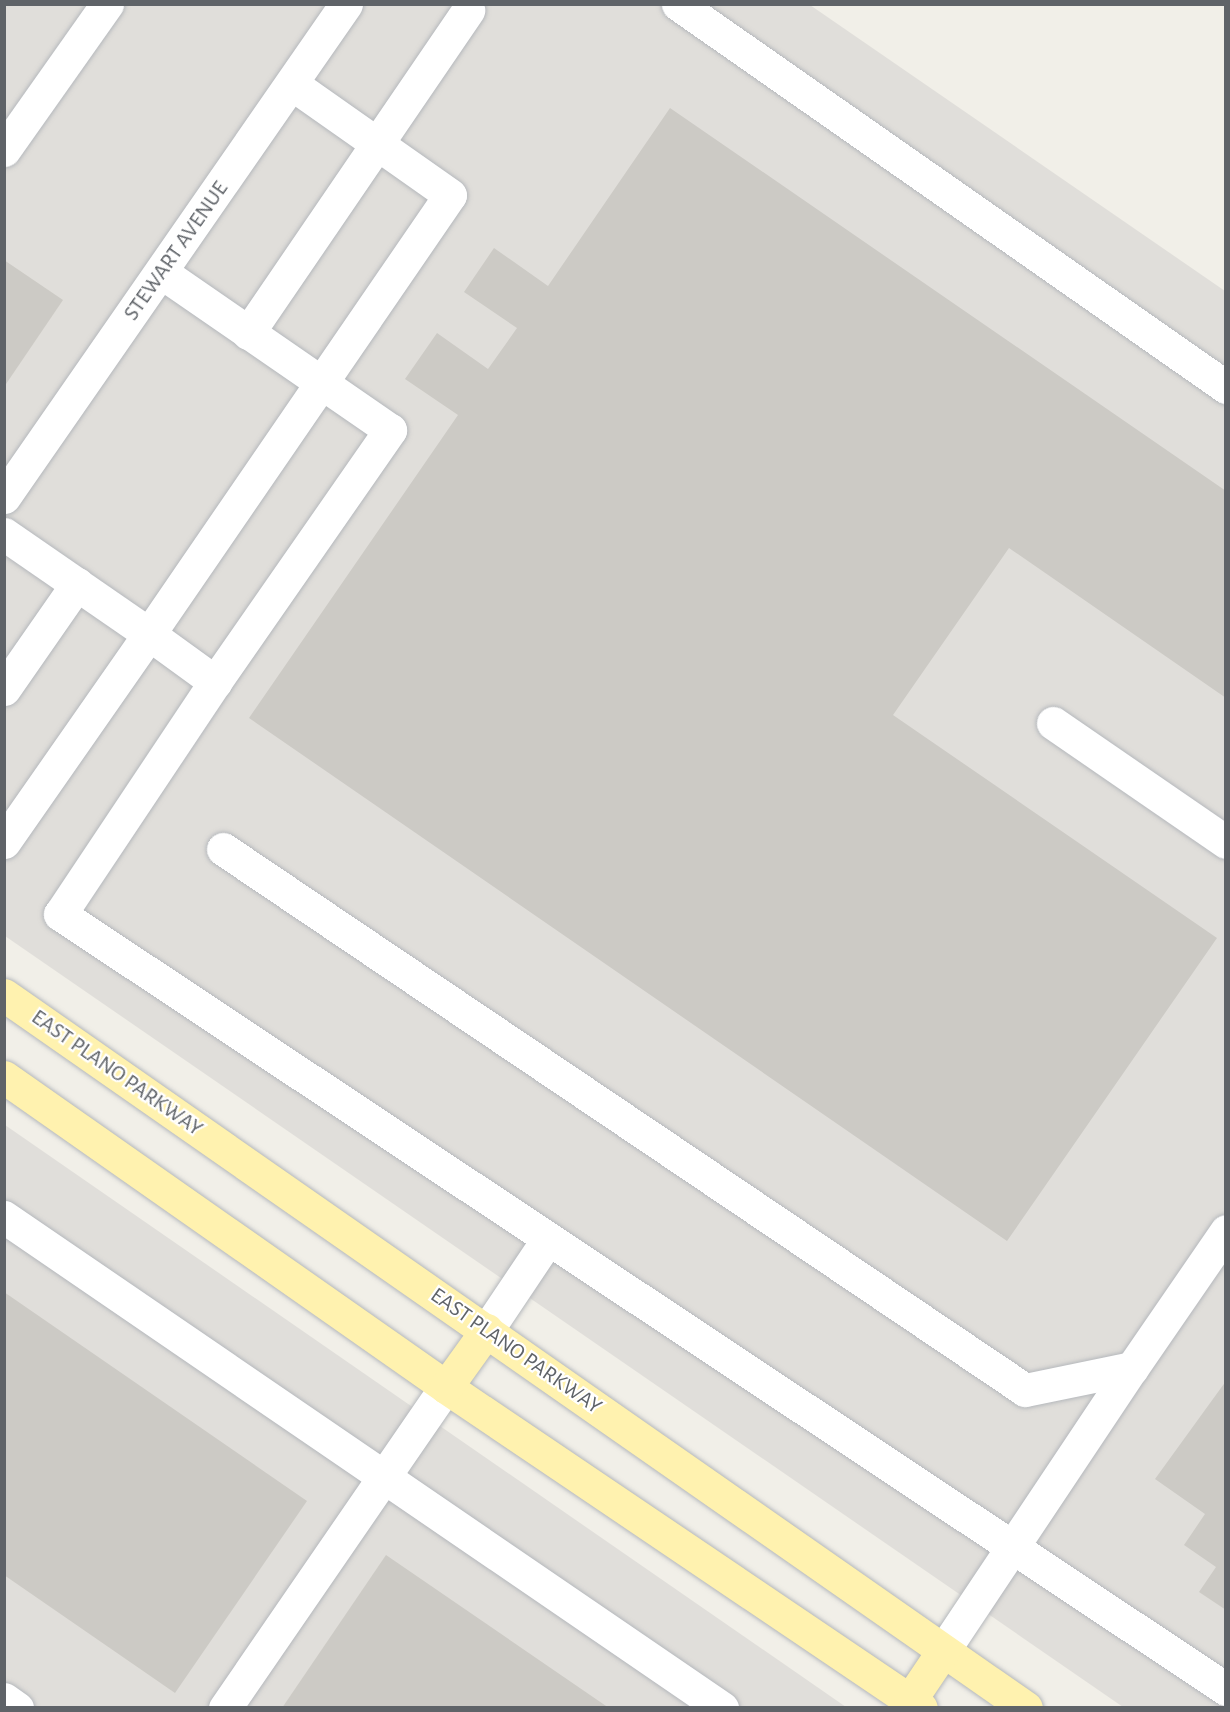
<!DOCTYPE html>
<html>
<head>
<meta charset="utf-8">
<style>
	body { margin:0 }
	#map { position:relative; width:1230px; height:1712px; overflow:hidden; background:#f1efe8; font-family:"Alegreya Sans",sans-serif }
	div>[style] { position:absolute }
	.industrial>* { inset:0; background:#e0deda }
	.building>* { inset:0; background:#cccac5 }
	.roads { filter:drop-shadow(0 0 2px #b5b8bc) drop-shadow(0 0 2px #b5b8bc) }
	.minor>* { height:33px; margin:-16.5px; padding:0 16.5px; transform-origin:16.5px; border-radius:16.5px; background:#fff }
	.major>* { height:33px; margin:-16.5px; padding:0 16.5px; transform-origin:16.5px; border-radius:16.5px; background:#fff2af }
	span { translate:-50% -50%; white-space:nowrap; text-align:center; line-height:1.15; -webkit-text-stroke:4.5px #fff; paint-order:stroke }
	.street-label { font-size:22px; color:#5f6368 }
	.frame { position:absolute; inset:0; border:6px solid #5f6368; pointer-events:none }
</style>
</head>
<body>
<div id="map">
	<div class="industrial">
		<div style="clip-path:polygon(5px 5px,810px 5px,1225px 291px,1225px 1707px,1123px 1707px,5px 936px)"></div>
		<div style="clip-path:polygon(5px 1125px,846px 1707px,5px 1707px)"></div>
	</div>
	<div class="building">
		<div style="clip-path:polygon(670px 108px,1226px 491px,1226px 698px,1009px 548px,893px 715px,1217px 938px,1007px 1241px,249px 718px,458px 415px,405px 379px,437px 333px,488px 369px,517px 328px,464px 292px,494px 248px,548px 286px)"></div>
		<div style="clip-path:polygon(4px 260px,63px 300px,4px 387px)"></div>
		<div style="clip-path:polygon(4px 1292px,307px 1501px,175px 1693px,4px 1575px)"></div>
		<div style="clip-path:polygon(1226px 1381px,1226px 1610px,1199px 1592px,1216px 1567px,1184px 1545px,1205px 1514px,1155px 1479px)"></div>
		<div style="clip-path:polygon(386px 1555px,609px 1708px,282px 1708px)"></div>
	</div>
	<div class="roads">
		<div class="minor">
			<div style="left:678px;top:4px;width:669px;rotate:34.95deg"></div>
			<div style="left:4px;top:150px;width:179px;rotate:-54.8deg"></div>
			<div style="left:248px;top:333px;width:391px;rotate:-55.7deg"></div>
			<div style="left:4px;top:497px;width:600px;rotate:-55.25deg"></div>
			<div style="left:4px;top:534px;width:176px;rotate:34.6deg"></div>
			<div style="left:149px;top:634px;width:532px;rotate:-55.56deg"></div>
			<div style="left:450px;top:195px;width:193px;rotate:-144.9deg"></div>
			<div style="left:215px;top:682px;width:279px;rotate:123.7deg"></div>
			<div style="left:60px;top:914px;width:1400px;rotate:33.61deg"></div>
			<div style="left:4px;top:689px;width:128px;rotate:-55.2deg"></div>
			<div style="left:1053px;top:723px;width:210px;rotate:34.5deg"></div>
			<div style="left:4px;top:842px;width:254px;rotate:-55.1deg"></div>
			<div style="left:149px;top:634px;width:82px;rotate:36deg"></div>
			<div style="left:215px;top:682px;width:307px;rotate:-55.2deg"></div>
			<div style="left:390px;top:430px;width:278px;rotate:-145.4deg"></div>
			<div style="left:223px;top:849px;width:967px;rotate:34deg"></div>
			<div style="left:1025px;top:1390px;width:109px;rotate:-11.6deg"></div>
			<div style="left:1132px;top:1368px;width:166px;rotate:-55.5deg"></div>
			<div style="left:4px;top:1217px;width:870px;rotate:34.37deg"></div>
			<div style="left:487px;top:1330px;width:110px;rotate:-56.2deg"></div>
			<div style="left:943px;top:1651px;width:340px;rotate:-56.3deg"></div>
			<div style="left:4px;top:1699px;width:16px;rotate:35deg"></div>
			<div style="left:225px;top:1708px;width:390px;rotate:-55.5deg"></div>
		</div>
		<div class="major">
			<div style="left:4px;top:995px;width:1246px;rotate:34.9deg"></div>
			<div style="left:4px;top:1077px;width:540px;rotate:35.04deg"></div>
			<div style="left:446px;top:1387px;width:573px;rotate:34.05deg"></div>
			<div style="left:446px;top:1387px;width:70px;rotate:-54.3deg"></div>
			<div style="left:910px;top:1700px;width:59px;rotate:-56deg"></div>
		</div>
	</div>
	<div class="street-label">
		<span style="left:176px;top:251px;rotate:-55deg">STEWART AVENUE</span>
		<span style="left:117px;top:1073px;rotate:35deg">EAST PLANO PARKWAY</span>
		<span style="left:516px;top:1351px;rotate:35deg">EAST PLANO PARKWAY</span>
	</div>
	<div class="frame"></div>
</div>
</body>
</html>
